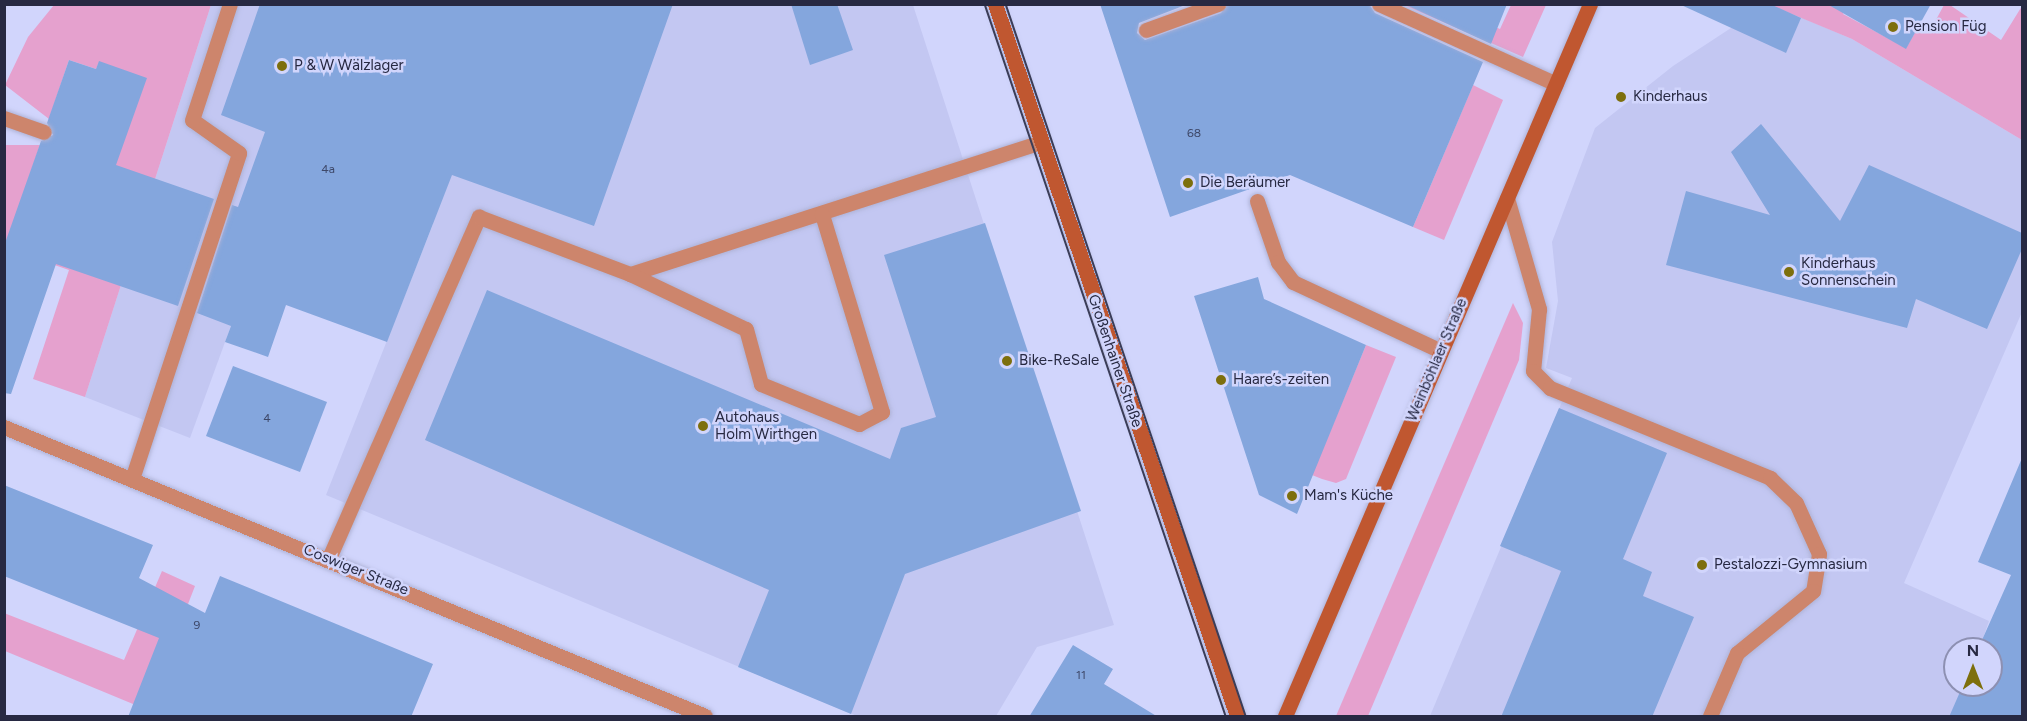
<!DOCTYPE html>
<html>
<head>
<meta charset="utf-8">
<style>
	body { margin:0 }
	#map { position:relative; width:2027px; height:721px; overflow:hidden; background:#d1d5fc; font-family:Figtree,sans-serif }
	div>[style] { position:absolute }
	.built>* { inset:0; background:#c3c7f2 }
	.green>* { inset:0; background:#e5a1ce }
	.building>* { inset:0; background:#84a6dd }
	.roads { filter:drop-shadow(0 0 2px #afb3d7) drop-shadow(0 0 2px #afb3d7) }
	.lane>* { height:15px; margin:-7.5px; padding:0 7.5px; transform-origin:7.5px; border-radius:7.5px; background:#cd856c }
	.street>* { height:15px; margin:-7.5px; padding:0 7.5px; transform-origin:7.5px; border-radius:7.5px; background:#cd856c }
	.secondary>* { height:15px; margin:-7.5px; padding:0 7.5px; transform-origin:7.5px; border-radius:7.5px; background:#c05730 }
	.tram>* { height:1.5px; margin:-0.75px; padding:0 0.75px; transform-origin:0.75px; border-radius:0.75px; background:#3b3d58 }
	.dots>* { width:16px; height:16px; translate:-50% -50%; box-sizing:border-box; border:3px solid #d1d5fc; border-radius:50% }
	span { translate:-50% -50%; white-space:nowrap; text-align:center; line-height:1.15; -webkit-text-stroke:5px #d1d5fc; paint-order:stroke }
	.number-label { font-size:12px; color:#3e4869 }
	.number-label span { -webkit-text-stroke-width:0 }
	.poi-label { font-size:15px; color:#272942 }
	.left { translate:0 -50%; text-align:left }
	.street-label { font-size:15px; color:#272942 }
	.frame { position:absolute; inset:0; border:6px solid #272942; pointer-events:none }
	.north { position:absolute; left:1943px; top:637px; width:60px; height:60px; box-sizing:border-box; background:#d1d5fc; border:2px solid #8d90b2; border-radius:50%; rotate:0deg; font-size:16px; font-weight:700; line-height:24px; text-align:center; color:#272942 }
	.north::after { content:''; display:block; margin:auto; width:21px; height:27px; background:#7d6f0d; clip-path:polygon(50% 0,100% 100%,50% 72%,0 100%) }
</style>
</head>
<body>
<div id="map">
	<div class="built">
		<div style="clip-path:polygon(evenodd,1770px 4px,1852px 39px,2022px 140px,2022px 312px,1904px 583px,1989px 621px,1981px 644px,2022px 661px,2022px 716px,1430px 716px,1572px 378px,1546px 368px,1558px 301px,1552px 242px,1595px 128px,1673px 66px,1731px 28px,1740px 5px,1770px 4px,1955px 649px,1991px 649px,1991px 685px,1955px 685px,1955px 649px)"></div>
		<div style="clip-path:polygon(211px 5px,348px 5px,190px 438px,85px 397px)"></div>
		<div style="clip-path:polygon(428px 5px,913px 5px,1114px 625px,1037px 647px,996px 716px,857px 716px,326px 495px,433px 224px)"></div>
	</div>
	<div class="green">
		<div style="clip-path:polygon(54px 5px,211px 5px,85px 397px,33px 379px,69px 270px,5px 248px,5px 145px,40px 145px,21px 200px,46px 209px,99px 62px,96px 69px,69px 60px,49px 119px,5px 85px,28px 37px)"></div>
		<div style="clip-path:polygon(1404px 5px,1444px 5px,1500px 29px,1511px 5px,1546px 5px,1523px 57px)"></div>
		<div style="clip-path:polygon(1770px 5px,1848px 5px,1843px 14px,1906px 48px,1920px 24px,1931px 29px,1944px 5px,1950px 5px,2001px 40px,2022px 6px,2022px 140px,1852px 39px)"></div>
		<div style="clip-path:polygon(1473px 85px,1503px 100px,1444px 240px,1413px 227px)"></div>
		<div style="clip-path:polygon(1513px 303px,1523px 323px,1519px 360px,1368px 716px,1336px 716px)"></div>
		<div style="clip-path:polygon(1366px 345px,1396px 357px,1346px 479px,1336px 483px,1322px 479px,1312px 475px)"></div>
		<div style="clip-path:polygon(162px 571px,195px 586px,159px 679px,162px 716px,5px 651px,4px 613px,124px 660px)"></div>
	</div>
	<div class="building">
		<div style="clip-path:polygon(260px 4px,673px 4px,594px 226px,452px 175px,387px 342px,286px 305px,268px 357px,225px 342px,231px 326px,197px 313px,232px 205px,238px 207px,265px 132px,221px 115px)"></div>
		<div style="clip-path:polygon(791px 4px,837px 4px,853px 50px,810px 65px)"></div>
		<div style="clip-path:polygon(1100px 4px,1188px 4px,1139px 23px,1137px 33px,1145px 40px,1221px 13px,1228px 4px,1369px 4px,1375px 13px,1483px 62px,1413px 227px,1290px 175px,1170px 217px)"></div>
		<div style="clip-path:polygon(1404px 4px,1507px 4px,1491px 44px)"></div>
		<div style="clip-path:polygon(1679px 4px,1770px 4px,1801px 18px,1786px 53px)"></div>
		<div style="clip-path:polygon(1827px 4px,1931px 4px,1906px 49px)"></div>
		<div style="clip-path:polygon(69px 60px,96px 69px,99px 61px,147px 78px,116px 165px,214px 199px,178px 306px,56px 264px,11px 394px,4px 393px,4px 246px,41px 141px,53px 135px,47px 123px)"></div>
		<div style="clip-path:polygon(1761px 124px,1840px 221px,1869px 165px,2022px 233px,2022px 249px,1987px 329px,1916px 299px,1907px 328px,1666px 265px,1686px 191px,1770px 215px,1731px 152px)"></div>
		<div style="clip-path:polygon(985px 223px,1081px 511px,905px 574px,851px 714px,738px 667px,769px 590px,425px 440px,487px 290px,890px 459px,901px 428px,936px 417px,884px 255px)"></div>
		<div style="clip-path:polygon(1258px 277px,1264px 299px,1366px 345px,1297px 514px,1259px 495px,1194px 296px)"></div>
		<div style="clip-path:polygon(233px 366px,327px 402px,300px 472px,206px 436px)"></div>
		<div style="clip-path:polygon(1559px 408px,1667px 453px,1623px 559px,1652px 572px,1643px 596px,1694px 617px,1652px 717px,1501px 717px,1561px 571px,1500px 546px)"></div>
		<div style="clip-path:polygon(2022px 458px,2022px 717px,1949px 717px,1963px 685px,1991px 685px,1991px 649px,1978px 649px,2011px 575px,1978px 562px)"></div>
		<div style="clip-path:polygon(4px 485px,153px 545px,139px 578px,205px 613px,220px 576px,433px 664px,411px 717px,128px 717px,159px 638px,4px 576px)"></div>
		<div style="clip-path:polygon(1073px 645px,1113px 669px,1104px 684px,1158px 717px,1029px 717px)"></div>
	</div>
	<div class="roads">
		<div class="lane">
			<div style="left:1379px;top:4px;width:194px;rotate:24.3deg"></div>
			<div style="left:1146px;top:30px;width:77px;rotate:-19.9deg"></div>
			<div style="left:4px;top:118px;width:42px;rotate:19.3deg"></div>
			<div style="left:1507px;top:198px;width:116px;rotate:73.9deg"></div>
			<div style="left:1539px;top:309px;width:62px;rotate:95.5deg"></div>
			<div style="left:1533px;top:371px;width:24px;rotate:45deg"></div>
			<div style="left:1550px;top:388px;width:238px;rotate:22.2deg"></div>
			<div style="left:1770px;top:478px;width:36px;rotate:44deg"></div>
			<div style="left:1796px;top:503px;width:56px;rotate:65.7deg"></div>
			<div style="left:1819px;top:554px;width:37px;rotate:99deg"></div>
			<div style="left:1813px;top:591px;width:98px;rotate:140.8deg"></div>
			<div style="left:1737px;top:653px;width:69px;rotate:113.2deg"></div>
			<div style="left:1257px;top:201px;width:65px;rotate:71deg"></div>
			<div style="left:1278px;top:262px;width:25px;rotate:53deg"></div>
			<div style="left:1293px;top:282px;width:163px;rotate:25deg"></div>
			<div style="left:630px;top:274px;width:432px;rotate:-17.8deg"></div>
			<div style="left:132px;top:479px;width:343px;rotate:-71.8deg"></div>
			<div style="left:239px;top:153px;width:57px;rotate:-144.9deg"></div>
			<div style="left:192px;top:120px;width:122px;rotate:-71.9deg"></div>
			<div style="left:329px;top:558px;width:373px;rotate:-66.3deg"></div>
			<div style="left:479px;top:217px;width:161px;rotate:20.7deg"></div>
			<div style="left:630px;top:274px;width:128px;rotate:25.4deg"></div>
			<div style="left:746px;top:329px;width:57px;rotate:74.7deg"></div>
			<div style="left:761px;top:384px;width:106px;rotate:22.2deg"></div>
			<div style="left:859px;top:424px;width:26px;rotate:-28deg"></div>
			<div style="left:882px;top:412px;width:207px;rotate:-106.9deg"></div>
		</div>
		<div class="street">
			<div style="left:4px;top:427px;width:758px;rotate:22.4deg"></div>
		</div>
		<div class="secondary">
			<div style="left:995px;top:4px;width:752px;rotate:71.23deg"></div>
			<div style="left:1285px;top:716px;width:775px;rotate:-66.81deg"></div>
		</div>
	</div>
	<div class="tram">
		<div style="left:985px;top:4px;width:752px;rotate:71.3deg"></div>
		<div style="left:1006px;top:4px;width:751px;rotate:71.37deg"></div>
	</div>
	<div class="dots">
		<div style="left:1893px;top:27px;background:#7d6f0d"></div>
		<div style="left:282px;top:66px;background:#7d6f0d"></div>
		<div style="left:1621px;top:97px;background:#7d6f0d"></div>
		<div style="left:1188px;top:183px;background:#7d6f0d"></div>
		<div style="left:1789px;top:272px;background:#7d6f0d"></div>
		<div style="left:1007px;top:361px;background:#7d6f0d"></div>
		<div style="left:1221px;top:380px;background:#7d6f0d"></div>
		<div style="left:703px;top:426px;background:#7d6f0d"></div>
		<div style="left:1292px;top:496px;background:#7d6f0d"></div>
		<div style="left:1702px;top:565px;background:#7d6f0d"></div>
	</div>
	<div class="number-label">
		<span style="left:1194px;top:134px">68</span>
		<span style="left:328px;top:170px">4a</span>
		<span style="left:267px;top:419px">4</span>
		<span style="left:197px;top:626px">9</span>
		<span style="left:1081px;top:676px">11</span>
	</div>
	<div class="poi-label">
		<span class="left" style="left:1905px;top:27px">Pension Füg</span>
		<span class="left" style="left:294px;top:66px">P &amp; W Wälzlager</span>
		<span class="left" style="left:1633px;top:97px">Kinderhaus</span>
		<span class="left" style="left:1200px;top:183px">Die Beräumer</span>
		<span class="left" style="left:1801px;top:272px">Kinderhaus<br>Sonnenschein</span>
		<span class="left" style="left:1019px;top:361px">Bike-ReSale</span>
		<span class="left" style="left:1233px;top:380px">Haare’s-zeiten</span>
		<span class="left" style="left:715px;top:426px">Autohaus<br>Holm Wirthgen</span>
		<span class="left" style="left:1304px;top:496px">Mam's Küche</span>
		<span class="left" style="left:1714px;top:565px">Pestalozzi-Gymnasium</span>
	</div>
	<div class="street-label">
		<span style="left:1437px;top:360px;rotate:-67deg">Weinböhlaer Straße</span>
		<span style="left:1115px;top:361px;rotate:71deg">Großenhainer Straße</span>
		<span style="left:356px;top:570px;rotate:22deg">Coswiger Straße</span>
	</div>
	<div class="frame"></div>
	<div class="north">N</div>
</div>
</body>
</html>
